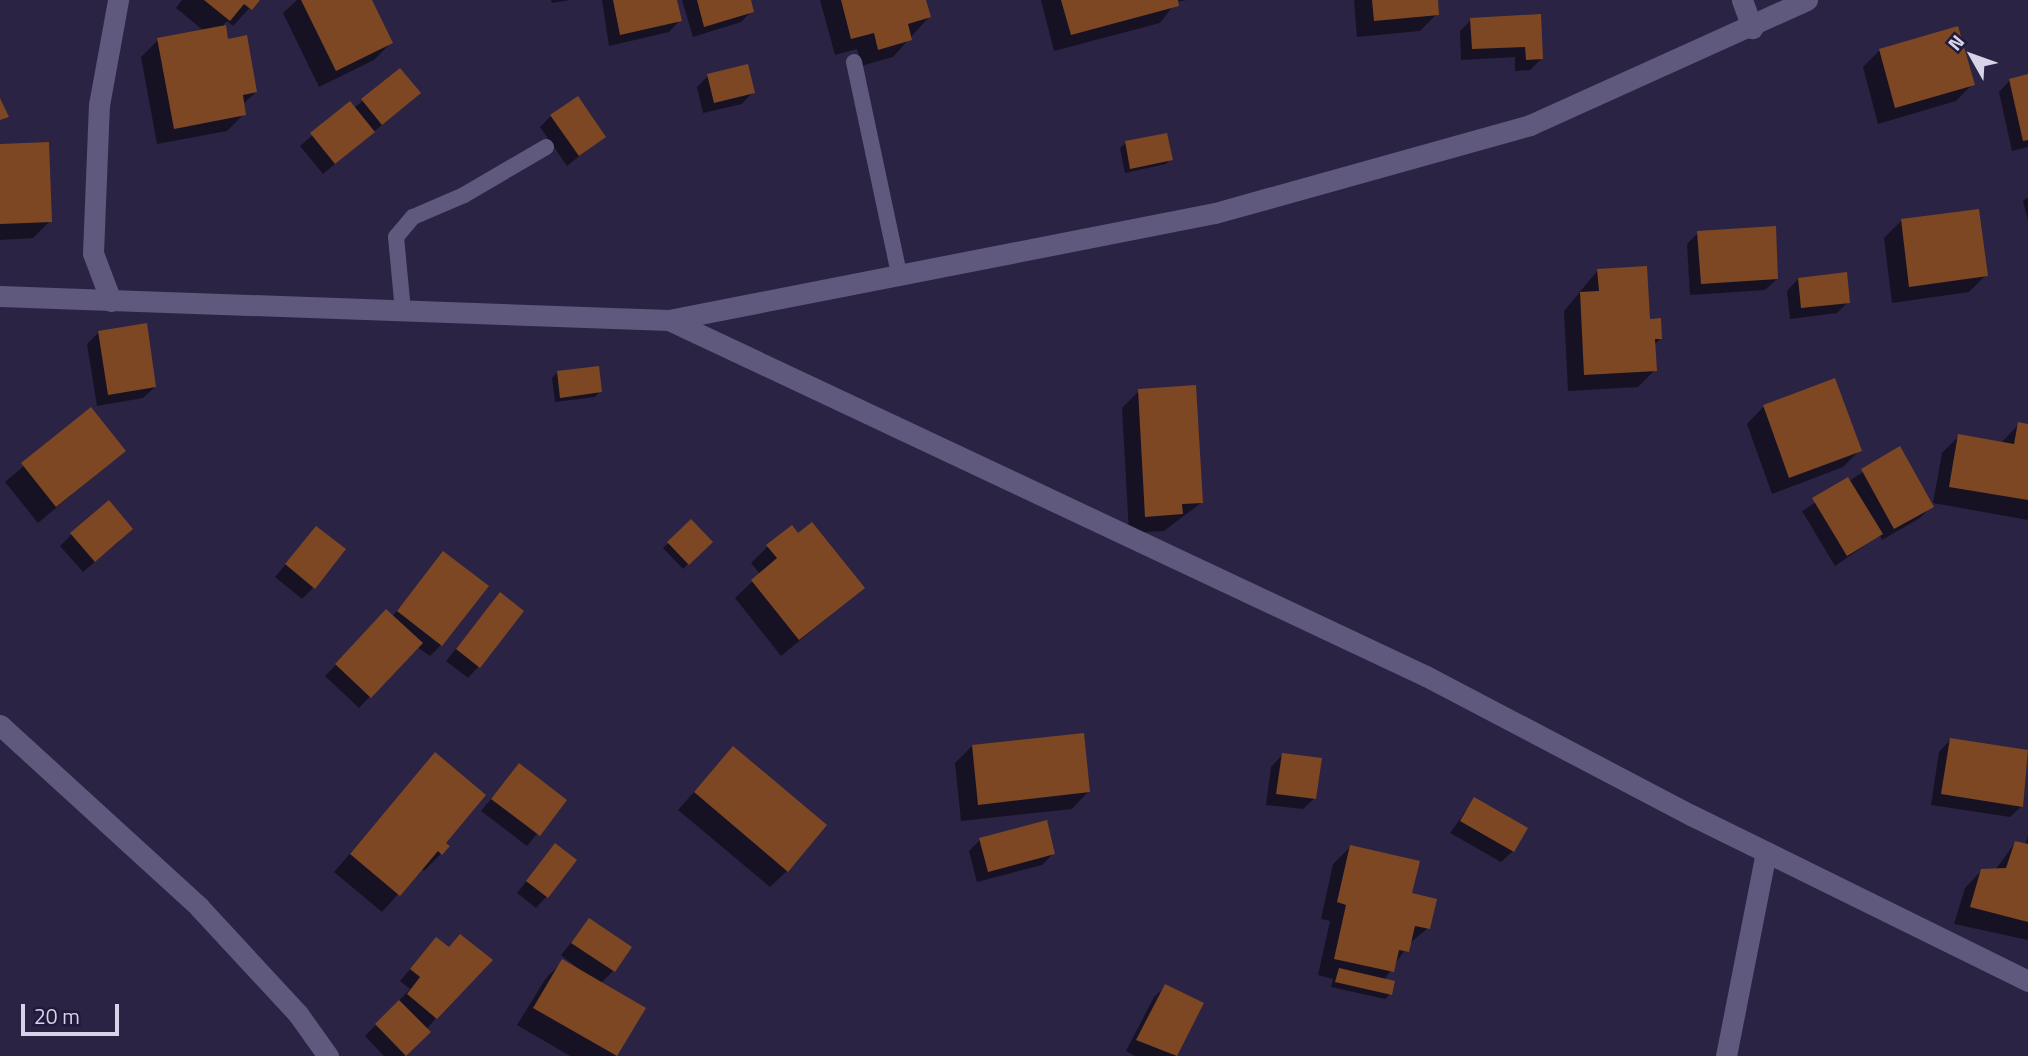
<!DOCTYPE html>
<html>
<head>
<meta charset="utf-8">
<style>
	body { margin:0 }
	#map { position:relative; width:2028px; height:1056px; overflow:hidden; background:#2a2344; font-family:"Titillium Web",sans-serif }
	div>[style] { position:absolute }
	.shadow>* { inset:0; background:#0007 }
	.building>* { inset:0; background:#7d4723 }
	.lane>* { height:16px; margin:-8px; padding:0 8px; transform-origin:8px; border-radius:8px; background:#5f597e }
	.street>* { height:21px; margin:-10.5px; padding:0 10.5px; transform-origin:10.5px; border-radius:10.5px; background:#5f597e }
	span { translate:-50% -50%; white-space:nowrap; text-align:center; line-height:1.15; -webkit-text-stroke:5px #211a3a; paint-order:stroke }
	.north { position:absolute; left:1937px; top:21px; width:70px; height:70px; -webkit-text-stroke:5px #211a3a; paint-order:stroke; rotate:310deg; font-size:19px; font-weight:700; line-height:28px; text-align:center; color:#d7d4ea }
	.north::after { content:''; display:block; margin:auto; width:24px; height:32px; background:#d7d4ea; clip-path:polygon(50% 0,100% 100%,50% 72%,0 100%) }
	.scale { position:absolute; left:21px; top:1004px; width:98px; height:32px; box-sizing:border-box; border:4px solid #d7d4ea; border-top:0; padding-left:9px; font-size:21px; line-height:24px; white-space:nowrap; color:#d7d4ea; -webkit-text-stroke:5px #211a3a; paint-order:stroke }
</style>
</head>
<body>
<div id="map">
	<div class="shadow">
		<div style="clip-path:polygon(182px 0,257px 0,233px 26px,227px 21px,224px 24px,227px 41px,256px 92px,243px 104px,244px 114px,227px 131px,157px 144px,141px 57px,158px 40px,204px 31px,176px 8px)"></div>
		<div style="clip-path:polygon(297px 0,370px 0,391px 43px,374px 60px,319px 87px,283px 13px)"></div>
		<div style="clip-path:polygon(551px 0,570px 0,552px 3px)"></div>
		<div style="clip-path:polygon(602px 0,676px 0,680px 20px,669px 32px,609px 46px)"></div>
		<div style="clip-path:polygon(682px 0,749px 0,752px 11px,741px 22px,693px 37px)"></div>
		<div style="clip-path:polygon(820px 0,925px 0,929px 17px,893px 57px,861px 66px,857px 49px,835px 55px)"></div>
		<div style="clip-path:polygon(1041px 0,1187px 0,1176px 2px,1160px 23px,1054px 51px)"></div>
		<div style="clip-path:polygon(1354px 0,1436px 0,1437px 14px,1420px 31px,1357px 37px)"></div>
		<div style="clip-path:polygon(1540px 16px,1541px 59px,1530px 70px,1515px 71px,1515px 57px,1461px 60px,1460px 31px,1471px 20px)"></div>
		<div style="clip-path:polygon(1880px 50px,1973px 84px,1956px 101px,1878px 124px,1863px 67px)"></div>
		<div style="clip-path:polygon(400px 70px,407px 104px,323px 174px,300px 146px,350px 103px,354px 108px)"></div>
		<div style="clip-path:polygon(708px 76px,753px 92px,742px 104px,703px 113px,697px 87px)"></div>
		<div style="clip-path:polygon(2028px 76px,2028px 147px,2012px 151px,1999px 92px,2010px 80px)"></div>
		<div style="clip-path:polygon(551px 116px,604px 136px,567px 166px,540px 127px)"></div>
		<div style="clip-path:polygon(1126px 143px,1171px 159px,1166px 164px,1125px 173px,1120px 148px)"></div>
		<div style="clip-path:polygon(0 145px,50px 221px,33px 238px,0 240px)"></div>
		<div style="clip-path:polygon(2028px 197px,2028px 221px,2023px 201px)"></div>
		<div style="clip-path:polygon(1901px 221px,1986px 275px,1969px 292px,1892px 303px,1884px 238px)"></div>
		<div style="clip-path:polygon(1698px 233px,1777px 279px,1765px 290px,1690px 295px,1687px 244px)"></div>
		<div style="clip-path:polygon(1598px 270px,1661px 338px,1654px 345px,1655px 370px,1638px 387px,1568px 391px,1564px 311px)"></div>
		<div style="clip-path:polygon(1798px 279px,1848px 302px,1837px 313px,1790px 319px,1787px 291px)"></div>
		<div style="clip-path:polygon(99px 332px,155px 387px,143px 398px,97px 406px,87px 344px)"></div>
		<div style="clip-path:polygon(557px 373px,600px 391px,595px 397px,555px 402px,552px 378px)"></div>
		<div style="clip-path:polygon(1834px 380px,1860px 450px,1843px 467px,1772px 494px,1747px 424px,1763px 407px)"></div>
		<div style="clip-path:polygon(1139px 391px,1201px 503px,1164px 531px,1129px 533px,1122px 408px)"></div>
		<div style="clip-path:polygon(91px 409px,124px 451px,38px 523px,5px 482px)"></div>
		<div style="clip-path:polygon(2019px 424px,2028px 426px,2028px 520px,1933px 503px,1942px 453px,1959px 436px,2001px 443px)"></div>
		<div style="clip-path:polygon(1899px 449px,1931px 507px,1920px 518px,1882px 540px,1880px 535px,1835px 566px,1802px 511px)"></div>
		<div style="clip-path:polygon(691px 521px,711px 542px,683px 569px,663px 548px)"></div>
		<div style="clip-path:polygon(316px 528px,314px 587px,302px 599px,275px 577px)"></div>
		<div style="clip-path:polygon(72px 534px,120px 541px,83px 572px,60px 546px)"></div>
		<div style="clip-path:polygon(798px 536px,863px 588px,781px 656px,735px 598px,760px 574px,751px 563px,768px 546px)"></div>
		<div style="clip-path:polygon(443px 554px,441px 645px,430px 656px,417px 647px,359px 708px,325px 676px,375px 623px,392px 617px)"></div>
		<div style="clip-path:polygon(500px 594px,479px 666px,468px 678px,446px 661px)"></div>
		<div style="clip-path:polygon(1950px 740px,2028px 752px,2022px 806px,2010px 817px,1931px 805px,1939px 752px)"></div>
		<div style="clip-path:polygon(972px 746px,1088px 792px,1072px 809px,961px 821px,955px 763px)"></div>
		<div style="clip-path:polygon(733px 748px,787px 871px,770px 887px,678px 810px)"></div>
		<div style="clip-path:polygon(435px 755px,441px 854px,424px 871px,421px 868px,382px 912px,334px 872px)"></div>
		<div style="clip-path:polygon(1282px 755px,1315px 798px,1303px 809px,1266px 805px,1271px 767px)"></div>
		<div style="clip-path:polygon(519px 765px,565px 800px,527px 846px,481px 811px)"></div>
		<div style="clip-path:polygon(1474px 799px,1513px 851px,1501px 862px,1450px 833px)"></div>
		<div style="clip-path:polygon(2028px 835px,2028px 940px,1954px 924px,1965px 888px,1982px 870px,1995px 870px,2015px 843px,2025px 846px)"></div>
		<div style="clip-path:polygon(980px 840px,1053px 854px,1042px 865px,977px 882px,969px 851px)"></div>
		<div style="clip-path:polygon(555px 846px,547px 896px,536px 908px,517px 893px)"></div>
		<div style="clip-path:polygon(1350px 847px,1410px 894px,1428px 928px,1409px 944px,1384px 980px,1390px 994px,1385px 999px,1331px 987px,1333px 979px,1318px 975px,1330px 921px,1321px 919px,1333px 864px)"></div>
		<div style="clip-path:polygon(589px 920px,613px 971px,601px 983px,643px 1008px,615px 1056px,570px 1056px,517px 1025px,546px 978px,563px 961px,584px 973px,561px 955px)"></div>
		<div style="clip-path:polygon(436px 939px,436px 1018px,404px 1056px,384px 1056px,365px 1036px,410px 989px,400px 981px)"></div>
		<div style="clip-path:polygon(1166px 986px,1202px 1004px,1175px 1056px,1135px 1056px,1126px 1051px,1154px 997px)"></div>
	</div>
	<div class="building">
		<div style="clip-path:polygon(204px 0,260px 0,252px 10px,244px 4px,230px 21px)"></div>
		<div style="clip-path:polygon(301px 0,372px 0,393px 43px,336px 71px)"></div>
		<div style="clip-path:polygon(613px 0,677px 0,682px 21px,620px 35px)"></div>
		<div style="clip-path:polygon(697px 0,751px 0,754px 12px,704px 27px)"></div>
		<div style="clip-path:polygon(841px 0,926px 0,931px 17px,908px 24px,912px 40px,878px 50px,874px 33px,851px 39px)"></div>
		<div style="clip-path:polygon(1061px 0,1178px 0,1179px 6px,1071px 35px)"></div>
		<div style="clip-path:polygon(1372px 0,1438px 0,1439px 15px,1374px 21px)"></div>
		<div style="clip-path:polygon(1541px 14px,1543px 59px,1526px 60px,1525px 47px,1472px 49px,1470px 18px)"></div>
		<div style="clip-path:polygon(226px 25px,228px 39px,247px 35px,257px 92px,243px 95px,246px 115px,174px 129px,157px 38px)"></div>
		<div style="clip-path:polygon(1958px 26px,1975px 85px,1895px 108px,1879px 49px)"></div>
		<div style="clip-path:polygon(748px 64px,755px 93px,714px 103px,707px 74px)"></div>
		<div style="clip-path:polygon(400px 68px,421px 93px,382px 125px,361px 99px)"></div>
		<div style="clip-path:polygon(2028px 74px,2028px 140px,2023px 141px,2009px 79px)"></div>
		<div style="clip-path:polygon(578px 96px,606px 137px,579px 156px,550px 115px)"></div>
		<div style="clip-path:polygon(0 98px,9px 117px,0 120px)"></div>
		<div style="clip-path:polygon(350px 101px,375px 132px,335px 164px,310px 133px)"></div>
		<div style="clip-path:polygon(1167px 133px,1173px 160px,1130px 169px,1125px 141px)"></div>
		<div style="clip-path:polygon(49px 142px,52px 222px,0 224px,0 144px)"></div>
		<div style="clip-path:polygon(1979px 209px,1988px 276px,1909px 287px,1901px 219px)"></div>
		<div style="clip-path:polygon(1776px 226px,1778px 279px,1701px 284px,1697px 231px)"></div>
		<div style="clip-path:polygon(1647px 266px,1650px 319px,1661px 318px,1662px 339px,1655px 339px,1657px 371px,1584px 375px,1580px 292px,1599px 291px,1597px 269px)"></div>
		<div style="clip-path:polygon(1847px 272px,1850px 303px,1801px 308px,1798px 278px)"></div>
		<div style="clip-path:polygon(147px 323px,156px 387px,108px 395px,98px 331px)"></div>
		<div style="clip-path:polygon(599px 366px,602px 392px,560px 398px,557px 371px)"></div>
		<div style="clip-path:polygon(1835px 378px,1862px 451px,1789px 478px,1763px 405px)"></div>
		<div style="clip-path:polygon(1196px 385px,1203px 503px,1182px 504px,1183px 514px,1145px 517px,1138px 389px)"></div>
		<div style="clip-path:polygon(91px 407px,126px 451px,56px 507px,21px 463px)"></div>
		<div style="clip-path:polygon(2018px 422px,2028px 424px,2028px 500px,1949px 487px,1958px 434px,2014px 444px)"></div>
		<div style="clip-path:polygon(1900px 446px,1934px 507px,1894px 529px,1861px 469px)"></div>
		<div style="clip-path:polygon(1848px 477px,1883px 534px,1847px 556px,1812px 498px)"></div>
		<div style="clip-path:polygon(109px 500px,133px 529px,95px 562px,70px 533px)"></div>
		<div style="clip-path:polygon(691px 519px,713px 542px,689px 565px,667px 542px)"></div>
		<div style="clip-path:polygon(812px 522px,865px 588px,799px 640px,751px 580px,777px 558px,766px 545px,792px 525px,798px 533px)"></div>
		<div style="clip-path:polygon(316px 526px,346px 549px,315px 589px,285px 564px)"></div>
		<div style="clip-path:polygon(443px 551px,489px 586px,442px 646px,397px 611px)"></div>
		<div style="clip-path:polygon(500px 592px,524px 611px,480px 668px,456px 649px)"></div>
		<div style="clip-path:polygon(386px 609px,423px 643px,371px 698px,335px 664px)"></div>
		<div style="clip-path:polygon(1084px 733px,1090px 792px,978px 805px,972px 745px)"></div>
		<div style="clip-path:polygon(1950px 738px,2028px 750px,2023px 807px,1941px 794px)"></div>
		<div style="clip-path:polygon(733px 746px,827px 825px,788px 872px,694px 792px)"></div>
		<div style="clip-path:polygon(435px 752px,486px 795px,446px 843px,450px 846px,442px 855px,438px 851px,400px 896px,350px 854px)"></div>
		<div style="clip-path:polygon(1282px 753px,1322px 758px,1316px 799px,1276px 794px)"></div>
		<div style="clip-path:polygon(519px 763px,567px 800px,540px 836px,491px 799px)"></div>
		<div style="clip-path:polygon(1474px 797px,1528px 828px,1514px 852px,1460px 821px)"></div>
		<div style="clip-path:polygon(1047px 820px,1055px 854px,988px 872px,979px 838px)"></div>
		<div style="clip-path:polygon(2015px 841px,2028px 844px,2028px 922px,1970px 907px,1981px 869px,2006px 868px)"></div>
		<div style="clip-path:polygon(555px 843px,577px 860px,548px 898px,526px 881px)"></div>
		<div style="clip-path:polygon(1350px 845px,1420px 861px,1412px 893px,1437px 899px,1430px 929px,1415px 926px,1409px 952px,1399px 950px,1394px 972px,1334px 959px,1346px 905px,1337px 902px)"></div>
		<div style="clip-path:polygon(589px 918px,632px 947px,615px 972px,571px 943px)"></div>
		<div style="clip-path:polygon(460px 934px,493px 960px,437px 1019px,407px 994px,420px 977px,410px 969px,436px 937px,449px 947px)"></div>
		<div style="clip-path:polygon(562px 959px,646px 1008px,617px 1056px,533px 1008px)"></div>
		<div style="clip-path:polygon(1339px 968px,1395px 981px,1392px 995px,1335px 982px)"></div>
		<div style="clip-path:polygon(1165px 984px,1204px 1003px,1177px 1056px,1136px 1040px)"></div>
		<div style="clip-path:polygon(399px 1000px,431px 1032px,406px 1056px,375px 1024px)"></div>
	</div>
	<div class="lane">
		<div style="left:854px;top:62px;width:216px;rotate:78deg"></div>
		<div style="left:403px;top:311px;width:74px;rotate:-95.4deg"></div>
		<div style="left:396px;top:237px;width:26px;rotate:-50deg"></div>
		<div style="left:413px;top:217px;width:56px;rotate:-23.3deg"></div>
		<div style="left:464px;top:195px;width:95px;rotate:-30.3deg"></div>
	</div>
	<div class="street">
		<div style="left:1742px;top:0;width:30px;rotate:70deg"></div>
		<div style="left:0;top:296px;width:669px;rotate:2.05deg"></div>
		<div style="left:669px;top:320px;width:556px;rotate:-11.09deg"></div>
		<div style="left:1215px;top:213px;width:327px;rotate:-15.6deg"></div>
		<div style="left:1530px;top:125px;width:304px;rotate:-24.3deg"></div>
		<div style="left:111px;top:301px;width:51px;rotate:-110.6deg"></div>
		<div style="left:93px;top:253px;width:148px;rotate:-87.7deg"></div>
		<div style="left:99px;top:105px;width:107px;rotate:-79.7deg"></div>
		<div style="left:669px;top:320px;width:837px;rotate:25.19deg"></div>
		<div style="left:1426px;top:676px;width:299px;rotate:27.7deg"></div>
		<div style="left:1691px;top:815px;width:376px;rotate:26.2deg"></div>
		<div style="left:0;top:725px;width:270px;rotate:42.4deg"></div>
		<div style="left:199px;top:907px;width:146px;rotate:47.2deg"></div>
		<div style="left:298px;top:1014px;width:52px;rotate:54.5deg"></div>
		<div style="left:1726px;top:1056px;width:208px;rotate:-78.9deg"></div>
	</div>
	<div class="north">N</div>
	<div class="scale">20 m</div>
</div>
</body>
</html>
